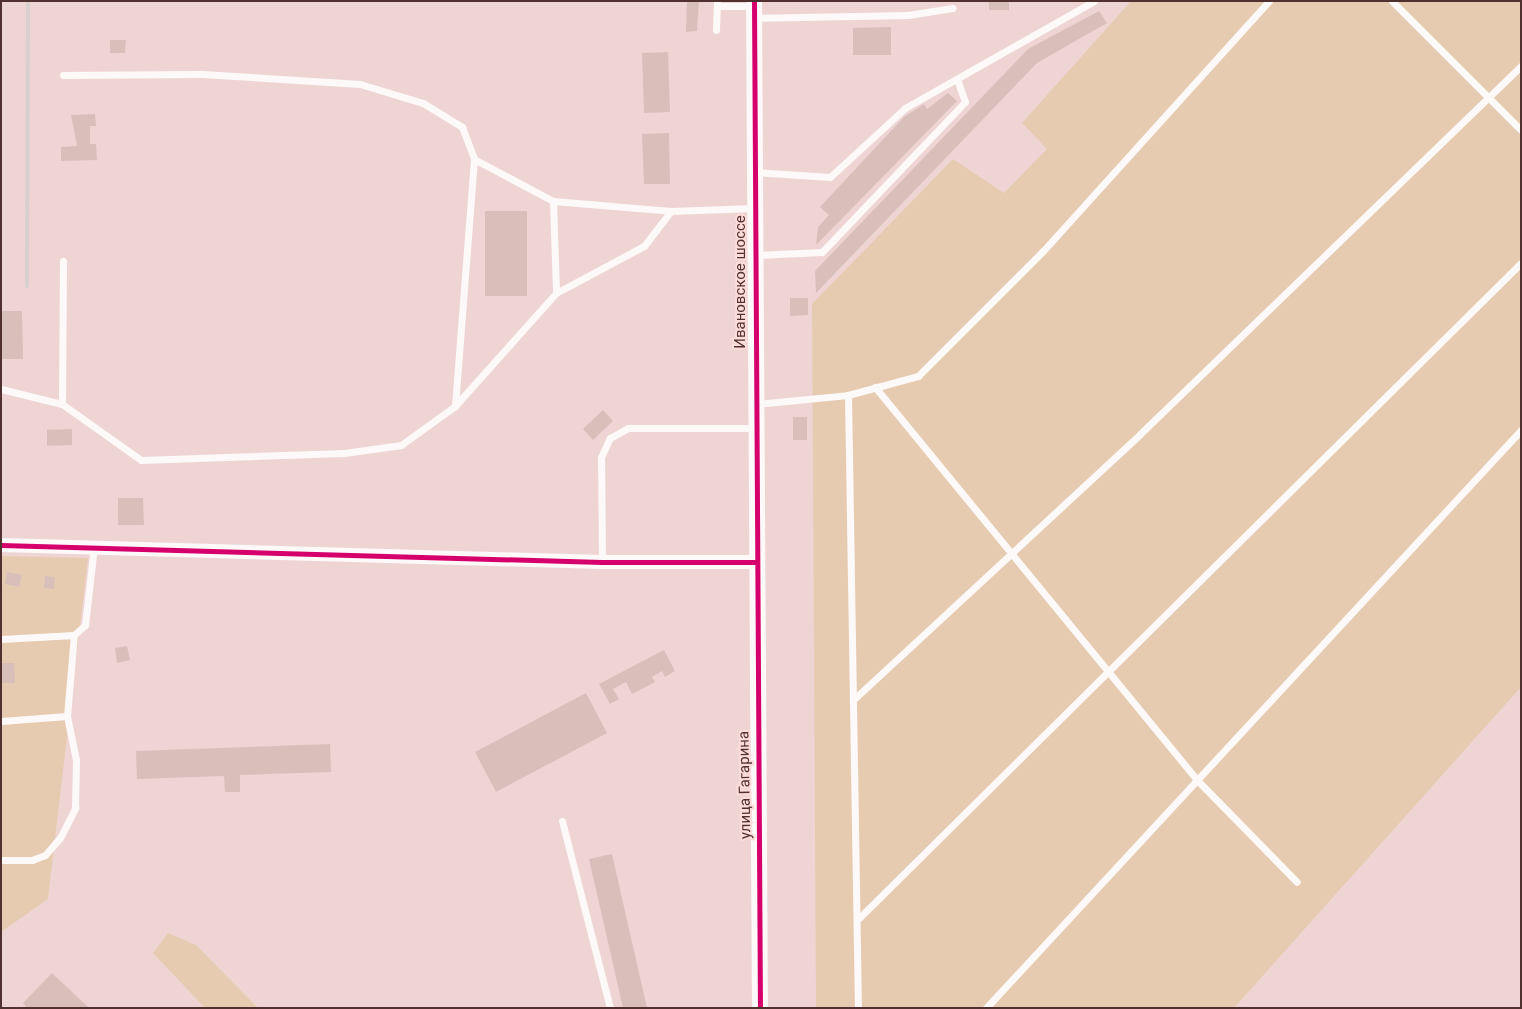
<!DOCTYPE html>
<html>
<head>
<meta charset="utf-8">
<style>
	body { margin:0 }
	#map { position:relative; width:1522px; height:1009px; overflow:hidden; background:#efd4d4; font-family:Roboto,sans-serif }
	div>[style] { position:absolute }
	.green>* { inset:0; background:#e7cbb1 }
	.building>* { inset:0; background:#d9bfba }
	.service>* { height:7px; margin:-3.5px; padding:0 3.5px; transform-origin:3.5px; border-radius:3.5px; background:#fdf9f9 }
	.minor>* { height:14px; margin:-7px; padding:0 7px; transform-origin:7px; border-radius:7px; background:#fdf9f9 }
	.tertiary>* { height:16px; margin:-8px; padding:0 8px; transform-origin:8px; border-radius:8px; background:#fdf9f9 }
	.rail>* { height:4px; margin:-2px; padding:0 2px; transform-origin:2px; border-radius:2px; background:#d8cfcf }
	.cycleway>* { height:5px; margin:-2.5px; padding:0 2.5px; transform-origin:2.5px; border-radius:2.5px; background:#d6006c }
	span { translate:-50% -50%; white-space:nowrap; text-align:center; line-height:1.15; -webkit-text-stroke:4px #fddcda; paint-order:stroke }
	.street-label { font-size:15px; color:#503130 }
	.frame { position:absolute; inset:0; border:2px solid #503130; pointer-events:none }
</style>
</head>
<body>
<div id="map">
	<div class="green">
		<div style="clip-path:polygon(1131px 1px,1521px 1px,1521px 687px,1234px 1008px,816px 1008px,812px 304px,953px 159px,1004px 193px,1047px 149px,1022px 123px)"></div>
		<div style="clip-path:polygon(1px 556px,88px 558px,48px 899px,1px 932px)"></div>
		<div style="clip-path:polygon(168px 933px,196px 945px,258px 1008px,205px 1008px,153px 953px)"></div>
	</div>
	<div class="building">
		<div style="clip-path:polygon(687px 1px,699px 1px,697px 31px,686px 32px)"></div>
		<div style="clip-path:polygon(989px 1px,1009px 1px,1009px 10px,989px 10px)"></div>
		<div style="clip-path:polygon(1099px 11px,1107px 23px,1037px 63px,816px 293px,815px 271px,1028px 49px)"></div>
		<div style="clip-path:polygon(891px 27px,891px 55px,853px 55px,853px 28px)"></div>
		<div style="clip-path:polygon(110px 40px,126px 40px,125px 53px,110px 53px)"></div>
		<div style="clip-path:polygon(668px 52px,670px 112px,644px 113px,642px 53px)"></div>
		<div style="clip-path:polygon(948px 93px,957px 101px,816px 245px,818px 227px,829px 215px,820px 207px,904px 117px,924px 104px,927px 109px)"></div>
		<div style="clip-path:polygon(95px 114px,96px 126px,90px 126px,90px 144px,96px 144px,97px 160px,61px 161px,61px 147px,77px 146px,71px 115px)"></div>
		<div style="clip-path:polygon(669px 133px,670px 184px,644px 184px,642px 134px)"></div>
		<div style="clip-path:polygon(485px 211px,527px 211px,527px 296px,485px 296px)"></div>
		<div style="clip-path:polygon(790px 298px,808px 298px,808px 315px,790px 316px)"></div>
		<div style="clip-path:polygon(1px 311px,22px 311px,23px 359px,1px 359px)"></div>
		<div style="clip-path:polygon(603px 410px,613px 421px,593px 440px,583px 429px)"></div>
		<div style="clip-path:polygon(793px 417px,807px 417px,807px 440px,793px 440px)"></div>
		<div style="clip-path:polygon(72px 429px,72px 445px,47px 446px,47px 430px)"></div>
		<div style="clip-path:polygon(118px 498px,143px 498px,144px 525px,118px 525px)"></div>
		<div style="clip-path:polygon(7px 572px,22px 575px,19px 587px,5px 584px)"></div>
		<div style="clip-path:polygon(45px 576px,55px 577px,54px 589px,44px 588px)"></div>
		<div style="clip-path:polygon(127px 646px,130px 660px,117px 663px,115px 648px)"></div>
		<div style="clip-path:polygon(664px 650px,675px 671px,665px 677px,662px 671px,652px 677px,655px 682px,632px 694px,626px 682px,613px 689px,619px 699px,610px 704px,599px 684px)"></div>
		<div style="clip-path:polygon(1px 663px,14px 663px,15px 683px,1px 683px)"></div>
		<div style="clip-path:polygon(586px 693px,607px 733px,496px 792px,475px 752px)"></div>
		<div style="clip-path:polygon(330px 744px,331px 772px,240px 775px,240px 792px,225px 792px,224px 776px,137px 779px,136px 751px)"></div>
		<div style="clip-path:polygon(612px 854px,647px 1008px,623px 1008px,589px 859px)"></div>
		<div style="clip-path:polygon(52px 973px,89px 1008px,27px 1008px,23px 1003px)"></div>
	</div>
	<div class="service">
		<div style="left:1392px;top:1px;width:182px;rotate:45deg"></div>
		<div style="left:717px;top:6px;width:37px"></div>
		<div style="left:754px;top:18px;width:154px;rotate:-1.1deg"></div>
		<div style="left:908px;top:15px;width:45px;rotate:-9deg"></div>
		<div style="left:716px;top:30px;width:29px;rotate:-88deg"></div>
		<div style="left:63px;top:75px;width:139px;rotate:-0.4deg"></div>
		<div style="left:202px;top:74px;width:158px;rotate:3.6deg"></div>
		<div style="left:360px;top:84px;width:66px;rotate:16.8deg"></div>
		<div style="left:423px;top:103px;width:46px;rotate:31.6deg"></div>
		<div style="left:462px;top:127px;width:34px;rotate:69deg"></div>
		<div style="left:754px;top:172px;width:76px;rotate:3.8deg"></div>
		<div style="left:830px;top:177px;width:102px;rotate:-42.6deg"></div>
		<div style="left:905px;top:108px;width:217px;rotate:-29.5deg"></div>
		<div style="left:553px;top:201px;width:92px;rotate:88.1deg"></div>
		<div style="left:556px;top:293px;width:152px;rotate:131.8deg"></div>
		<div style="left:455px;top:406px;width:248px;rotate:-85.6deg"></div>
		<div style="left:474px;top:159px;width:89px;rotate:28deg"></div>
		<div style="left:553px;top:201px;width:118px;rotate:4.8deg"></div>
		<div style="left:671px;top:211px;width:83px;rotate:-2.1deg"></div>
		<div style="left:755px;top:255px;width:67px;rotate:-2.6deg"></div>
		<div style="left:822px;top:252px;width:207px;rotate:-46.4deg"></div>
		<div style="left:965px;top:102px;width:24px;rotate:-109deg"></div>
		<div style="left:63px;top:261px;width:143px;rotate:90.4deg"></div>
		<div style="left:62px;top:404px;width:97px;rotate:35.3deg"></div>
		<div style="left:141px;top:460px;width:203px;rotate:-2deg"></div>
		<div style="left:344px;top:453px;width:58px;rotate:-8deg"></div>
		<div style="left:401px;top:445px;width:67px;rotate:-35.8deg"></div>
		<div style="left:556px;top:293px;width:100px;rotate:-28.1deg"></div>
		<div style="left:644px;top:246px;width:44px;rotate:-52.4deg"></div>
		<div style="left:875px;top:387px;width:509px;rotate:50.66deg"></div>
		<div style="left:1198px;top:781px;width:141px;rotate:45.6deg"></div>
		<div style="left:1px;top:389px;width:63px;rotate:13.8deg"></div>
		<div style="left:848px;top:395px;width:613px;rotate:89.07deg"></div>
		<div style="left:757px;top:404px;width:91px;rotate:-5.6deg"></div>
		<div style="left:848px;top:395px;width:73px;rotate:-15.2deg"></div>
		<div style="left:918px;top:376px;width:177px;rotate:-45deg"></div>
		<div style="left:1043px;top:251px;width:337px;rotate:-47.9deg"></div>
		<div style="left:602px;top:562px;width:105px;rotate:-90.5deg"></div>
		<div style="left:601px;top:457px;width:21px;rotate:-65deg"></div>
		<div style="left:610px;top:438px;width:21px;rotate:-29deg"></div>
		<div style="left:628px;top:428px;width:126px"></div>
		<div style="left:1px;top:639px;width:73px;rotate:-3.1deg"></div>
		<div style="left:853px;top:700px;width:391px;rotate:-42.8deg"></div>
		<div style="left:1140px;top:434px;width:530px;rotate:-44.01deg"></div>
		<div style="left:1px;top:721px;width:66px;rotate:-4.3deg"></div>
		<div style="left:562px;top:821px;width:193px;rotate:75.6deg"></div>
		<div style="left:1px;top:860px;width:31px"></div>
		<div style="left:32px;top:860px;width:14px;rotate:-21deg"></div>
		<div style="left:45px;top:855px;width:23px;rotate:-49deg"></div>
		<div style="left:60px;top:838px;width:34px;rotate:-63deg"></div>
		<div style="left:75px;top:808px;width:48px;rotate:-88.8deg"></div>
		<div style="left:76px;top:760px;width:45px;rotate:-101.6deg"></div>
		<div style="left:67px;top:716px;width:81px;rotate:-85.1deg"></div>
		<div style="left:74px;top:635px;width:15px;rotate:-42deg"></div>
		<div style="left:85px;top:625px;width:80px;rotate:-83.5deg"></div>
		<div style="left:857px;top:920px;width:934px;rotate:-44.7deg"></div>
		<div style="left:986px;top:1008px;width:788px;rotate:-47.21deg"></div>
	</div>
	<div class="minor">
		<div style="left:1px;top:545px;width:601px;rotate:1.62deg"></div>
		<div style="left:602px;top:562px;width:153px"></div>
	</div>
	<div class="tertiary">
		<div style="left:754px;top:1px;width:1007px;rotate:89.66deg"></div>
	</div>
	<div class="rail">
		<div style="left:27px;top:286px;width:285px;rotate:-89.8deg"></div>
	</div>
	<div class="cycleway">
		<div style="left:754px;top:1px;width:1007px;rotate:89.66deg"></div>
		<div style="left:1px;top:545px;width:601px;rotate:1.62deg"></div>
		<div style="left:602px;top:562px;width:153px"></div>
	</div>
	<div class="street-label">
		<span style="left:741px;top:282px;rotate:-90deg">Ивановское шоссе</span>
		<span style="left:745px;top:785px;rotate:-91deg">улица Гагарина</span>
	</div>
	<div class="frame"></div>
</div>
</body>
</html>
